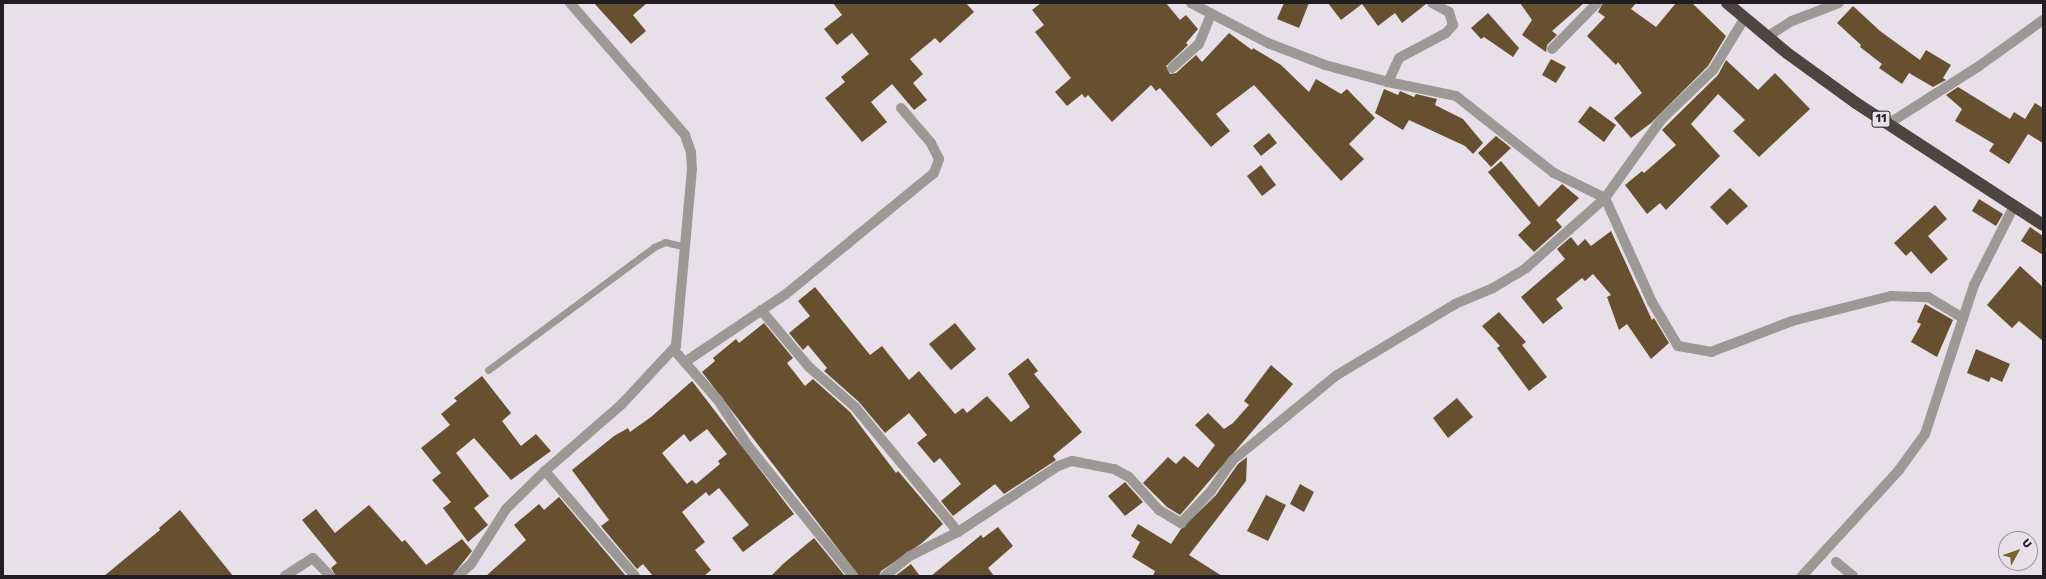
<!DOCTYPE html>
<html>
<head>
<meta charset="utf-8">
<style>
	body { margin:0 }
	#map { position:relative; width:2046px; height:579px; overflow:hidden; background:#e8e0e9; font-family:Rubik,sans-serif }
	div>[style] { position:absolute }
	.building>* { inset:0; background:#66502f }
	.lane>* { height:7px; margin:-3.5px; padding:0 3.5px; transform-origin:3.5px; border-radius:3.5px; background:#9c9896 }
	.street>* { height:10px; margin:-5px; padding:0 5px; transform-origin:5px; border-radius:5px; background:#9c9896 }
	.highway>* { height:12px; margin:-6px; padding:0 6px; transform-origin:6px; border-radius:6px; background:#4d4540 }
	span { translate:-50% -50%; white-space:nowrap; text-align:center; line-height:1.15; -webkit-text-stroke:4px #e8e0e9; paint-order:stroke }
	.shield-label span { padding:1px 3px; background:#e8e0e9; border:1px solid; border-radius:3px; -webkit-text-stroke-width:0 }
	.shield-label { font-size:11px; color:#201e21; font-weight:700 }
	.frame { position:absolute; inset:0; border:4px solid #201e21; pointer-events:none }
	.north { position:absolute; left:1998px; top:531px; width:40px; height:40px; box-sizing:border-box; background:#e8e0e9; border:1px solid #989299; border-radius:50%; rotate:50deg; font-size:11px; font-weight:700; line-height:16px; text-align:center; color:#201e21 }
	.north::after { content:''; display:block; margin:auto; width:14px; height:18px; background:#786433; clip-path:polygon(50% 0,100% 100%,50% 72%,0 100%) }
</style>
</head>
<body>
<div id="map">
	<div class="building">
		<div style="clip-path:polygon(594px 3px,647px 3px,633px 15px,646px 31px,631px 44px)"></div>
		<div style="clip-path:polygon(833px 3px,966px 3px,974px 12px,940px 43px,935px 38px,910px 59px,923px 74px,913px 83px,927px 100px,914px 110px,892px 84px,871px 102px,887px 122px,862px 142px,825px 98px,845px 82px,841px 77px,869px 54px,852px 33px,837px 45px,824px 29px,842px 15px)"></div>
		<div style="clip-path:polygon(1041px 3px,1166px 3px,1180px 20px,1186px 15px,1198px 29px,1186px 43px,1188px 45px,1166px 66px,1170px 74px,1176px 73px,1196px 55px,1202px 62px,1229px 33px,1252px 50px,1253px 48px,1281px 65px,1309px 92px,1316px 79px,1341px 94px,1347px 89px,1375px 118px,1349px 144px,1364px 159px,1341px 181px,1254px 85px,1216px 114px,1230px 131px,1211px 147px,1160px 88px,1156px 91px,1151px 85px,1112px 122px,1088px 95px,1085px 98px,1082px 94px,1067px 106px,1055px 92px,1071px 78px,1035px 32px,1044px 25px,1032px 10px)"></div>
		<div style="clip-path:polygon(1284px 3px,1309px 3px,1299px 28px,1277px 19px)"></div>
		<div style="clip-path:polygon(1328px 3px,1426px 3px,1426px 4px,1402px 23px,1395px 13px,1378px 26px,1362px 4px,1341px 20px)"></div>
		<div style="clip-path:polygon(1520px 3px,1584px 3px,1552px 31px,1557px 35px,1547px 45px,1546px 52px,1522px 35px,1532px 20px)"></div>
		<div style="clip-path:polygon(1603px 3px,1636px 3px,1631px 9px,1656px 27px,1676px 3px,1692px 3px,1726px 36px,1708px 66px,1651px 123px,1631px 138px,1614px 118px,1642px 93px,1618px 62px,1616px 65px,1587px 36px,1605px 17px,1598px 12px)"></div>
		<div style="clip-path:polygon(1853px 6px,1880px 31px,1920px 60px,1926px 50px,1951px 65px,1943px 78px,1946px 80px,1933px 87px,1909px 73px,1902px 84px,1879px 68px,1882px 64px,1860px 47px,1861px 45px,1837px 23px)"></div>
		<div style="clip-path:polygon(1488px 13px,1519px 48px,1513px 57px,1484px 37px,1481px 39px,1471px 28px)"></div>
		<div style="clip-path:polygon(1551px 59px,1566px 67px,1556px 83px,1542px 75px)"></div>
		<div style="clip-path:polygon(1726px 60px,1758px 90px,1775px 73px,1810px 109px,1759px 157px,1733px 131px,1745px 120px,1718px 94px,1691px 124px,1720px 156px,1666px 210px,1660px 203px,1647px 214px,1625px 185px,1642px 171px,1644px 173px,1676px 145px,1662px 130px,1718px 75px)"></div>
		<div style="clip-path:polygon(1958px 87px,2010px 119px,2014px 112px,2025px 119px,2035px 103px,2043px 108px,2043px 143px,2028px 134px,2009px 164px,1989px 151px,1994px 144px,1955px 121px,1962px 109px,1946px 95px)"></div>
		<div style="clip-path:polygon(1384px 89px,1398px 95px,1400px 91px,1414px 97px,1416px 94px,1437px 99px,1435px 105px,1463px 119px,1483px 143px,1473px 154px,1465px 146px,1409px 120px,1403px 130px,1375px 113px)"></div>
		<div style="clip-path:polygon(1590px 106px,1616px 125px,1604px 142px,1578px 122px)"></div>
		<div style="clip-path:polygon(1269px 133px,1277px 143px,1261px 156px,1253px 146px)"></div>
		<div style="clip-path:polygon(1496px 136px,1511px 148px,1491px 167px,1478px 153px)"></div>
		<div style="clip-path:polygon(1501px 161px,1539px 207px,1562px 184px,1579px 198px,1556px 220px,1562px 227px,1534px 252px,1518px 235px,1531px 223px,1488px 172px)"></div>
		<div style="clip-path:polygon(1261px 165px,1276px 185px,1262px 196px,1247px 176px)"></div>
		<div style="clip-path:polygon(1730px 188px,1748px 206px,1727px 225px,1710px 207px)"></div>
		<div style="clip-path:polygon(1979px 199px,2003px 214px,1996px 226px,1972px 211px)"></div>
		<div style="clip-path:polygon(1935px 205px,1947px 219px,1928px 236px,1948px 259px,1931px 274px,1911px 251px,1906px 256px,1894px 243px)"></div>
		<div style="clip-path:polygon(2030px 227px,2043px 236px,2043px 255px,2021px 241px)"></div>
		<div style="clip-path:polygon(1611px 231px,1652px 320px,1654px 318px,1669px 343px,1651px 359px,1627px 324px,1619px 330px,1607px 297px,1611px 295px,1593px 274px,1585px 281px,1582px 278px,1556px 299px,1563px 308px,1543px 324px,1521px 297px,1565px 259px,1557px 249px,1571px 237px,1578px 246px,1585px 239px,1591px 246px)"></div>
		<div style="clip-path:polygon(2020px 266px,2043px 287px,2043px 341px,2019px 321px,2012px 328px,1987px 305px)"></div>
		<div style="clip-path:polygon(815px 287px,870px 355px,882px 346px,909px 380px,919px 371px,955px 414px,963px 408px,967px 413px,987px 396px,1011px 422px,1030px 407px,1008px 374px,1028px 358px,1038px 371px,1034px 374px,1082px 432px,1053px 456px,1056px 460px,1004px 494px,995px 484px,953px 516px,941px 501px,961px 484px,940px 458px,934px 463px,917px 443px,927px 435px,909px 413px,885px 433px,859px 402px,824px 371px,827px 368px,808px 345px,803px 350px,789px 333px,810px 316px,798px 301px)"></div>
		<div style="clip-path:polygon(1925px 304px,1953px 320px,1937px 357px,1911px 342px,1921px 324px,1917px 322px)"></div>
		<div style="clip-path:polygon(1499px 312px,1526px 342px,1522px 345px,1547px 377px,1529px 391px,1497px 348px,1500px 346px,1482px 326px)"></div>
		<div style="clip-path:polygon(764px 323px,793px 358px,787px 363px,805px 386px,813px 379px,850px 412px,896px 473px,898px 471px,943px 524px,922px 543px,881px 571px,879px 576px,859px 576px,702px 372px,715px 361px,713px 358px,736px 339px,739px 343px)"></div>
		<div style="clip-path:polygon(955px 323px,976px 349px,951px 370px,929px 344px)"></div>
		<div style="clip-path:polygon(1976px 349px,2010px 364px,2002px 382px,1991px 377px,1989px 382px,1967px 373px)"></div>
		<div style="clip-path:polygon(1271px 365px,1293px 384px,1180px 515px,1167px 507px,1143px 483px,1168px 457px,1176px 464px,1184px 456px,1198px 468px,1215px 445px,1195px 425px,1208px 413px,1224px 429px,1233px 423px,1249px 405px,1244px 401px)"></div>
		<div style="clip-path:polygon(482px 376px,511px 413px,502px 421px,521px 446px,536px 434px,551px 451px,511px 480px,474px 438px,456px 453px,489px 496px,474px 508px,488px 525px,468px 542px,443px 508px,451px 502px,432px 480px,441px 473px,421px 448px,450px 425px,441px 414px,457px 401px,454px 398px)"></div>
		<div style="clip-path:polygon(evenodd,692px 381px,794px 514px,743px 552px,732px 538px,749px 525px,719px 488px,709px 496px,706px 492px,682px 512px,705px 542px,695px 550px,711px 570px,704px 576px,653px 576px,643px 564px,637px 569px,601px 526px,609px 520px,572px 470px,614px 436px,628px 428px,630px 432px,651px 417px,692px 381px,707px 429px,727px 454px,718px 461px,720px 464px,696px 484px,692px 480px,687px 484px,662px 453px,684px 434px,690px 442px,707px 429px)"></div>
		<div style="clip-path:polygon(1457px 398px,1473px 417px,1448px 438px,1433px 418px)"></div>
		<div style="clip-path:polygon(1247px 457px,1246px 481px,1189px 555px,1222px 576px,1153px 576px,1155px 571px,1132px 557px,1140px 542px,1131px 536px,1138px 524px,1171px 544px,1181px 529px,1216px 495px,1238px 464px)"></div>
		<div style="clip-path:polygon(1125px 482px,1143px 502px,1125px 516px,1108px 496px)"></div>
		<div style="clip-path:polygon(1300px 484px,1314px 492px,1304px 512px,1290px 504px)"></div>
		<div style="clip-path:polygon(1266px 495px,1286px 505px,1268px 541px,1247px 531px)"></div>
		<div style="clip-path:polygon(559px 497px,626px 576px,486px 576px,526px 540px,514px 525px,539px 504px,544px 510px)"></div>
		<div style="clip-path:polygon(369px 505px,402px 542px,405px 540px,426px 565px,462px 539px,472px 551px,452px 576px,336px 576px,331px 568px,337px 563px,302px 520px,316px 509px,335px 533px)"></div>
		<div style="clip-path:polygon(180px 510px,233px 576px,104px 576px,160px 530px,159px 528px)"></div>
		<div style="clip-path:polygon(998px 527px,1013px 546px,988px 568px,994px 576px,931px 576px,981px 535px,983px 538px)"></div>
		<div style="clip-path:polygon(814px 538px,845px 576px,771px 576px,783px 564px)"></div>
		<div style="clip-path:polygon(911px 564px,920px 576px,895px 576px)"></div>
	</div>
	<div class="lane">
		<div style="left:488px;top:370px;width:207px;rotate:-36.5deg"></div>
		<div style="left:654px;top:247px;width:12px;rotate:-24deg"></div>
		<div style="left:665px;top:242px;width:18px;rotate:13deg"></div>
	</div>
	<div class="street">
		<div style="left:570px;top:3px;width:175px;rotate:48.9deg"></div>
		<div style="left:685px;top:135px;width:18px;rotate:71deg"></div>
		<div style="left:691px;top:152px;width:17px;rotate:87deg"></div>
		<div style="left:692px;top:169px;width:178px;rotate:95.2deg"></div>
		<div style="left:676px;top:346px;width:79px;rotate:133deg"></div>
		<div style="left:622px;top:404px;width:102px;rotate:139deg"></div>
		<div style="left:545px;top:471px;width:138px;rotate:49.4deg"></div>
		<div style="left:1191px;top:3px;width:87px;rotate:27.5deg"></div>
		<div style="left:1268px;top:43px;width:61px;rotate:21.1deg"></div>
		<div style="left:1325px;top:65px;width:65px;rotate:15.1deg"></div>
		<div style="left:1388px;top:82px;width:69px;rotate:11.6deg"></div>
		<div style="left:1456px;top:96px;width:125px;rotate:38.2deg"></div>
		<div style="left:1554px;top:173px;width:57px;rotate:26.1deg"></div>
		<div style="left:1605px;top:198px;width:114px;rotate:65.7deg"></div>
		<div style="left:1652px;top:302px;width:51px;rotate:59.4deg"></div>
		<div style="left:1678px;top:346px;width:34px;rotate:10deg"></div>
		<div style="left:1711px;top:352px;width:87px;rotate:-20.9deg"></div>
		<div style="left:1792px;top:321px;width:102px;rotate:-14.2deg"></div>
		<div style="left:1891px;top:296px;width:37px;rotate:2deg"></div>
		<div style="left:1928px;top:297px;width:41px;rotate:31deg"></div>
		<div style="left:1767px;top:37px;width:30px;rotate:-33deg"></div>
		<div style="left:1792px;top:21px;width:50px;rotate:-21deg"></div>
		<div style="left:1552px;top:49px;width:64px;rotate:-45.6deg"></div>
		<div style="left:1172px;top:68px;width:36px;rotate:-42deg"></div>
		<div style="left:1199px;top:44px;width:32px;rotate:-68deg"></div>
		<div style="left:1388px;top:82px;width:26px;rotate:-65deg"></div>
		<div style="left:1399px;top:58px;width:53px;rotate:-28deg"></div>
		<div style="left:1446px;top:33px;width:11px;rotate:-49deg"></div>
		<div style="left:1453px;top:25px;width:14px;rotate:-107deg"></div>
		<div style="left:1449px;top:12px;width:19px;rotate:-152deg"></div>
		<div style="left:1888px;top:124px;width:108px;rotate:-32.5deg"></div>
		<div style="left:1979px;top:66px;width:79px;rotate:-35.7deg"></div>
		<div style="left:761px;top:310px;width:75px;rotate:49.9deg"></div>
		<div style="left:809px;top:367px;width:61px;rotate:41deg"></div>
		<div style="left:855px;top:407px;width:162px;rotate:50.5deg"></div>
		<div style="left:674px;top:350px;width:67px;rotate:48.7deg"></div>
		<div style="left:718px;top:400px;width:55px;rotate:56.9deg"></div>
		<div style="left:748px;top:446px;width:167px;rotate:51.1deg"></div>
		<div style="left:685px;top:362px;width:122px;rotate:-34deg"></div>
		<div style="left:786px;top:294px;width:191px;rotate:-39.3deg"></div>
		<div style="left:934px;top:173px;width:15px;rotate:-70deg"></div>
		<div style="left:939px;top:159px;width:18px;rotate:-117deg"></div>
		<div style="left:931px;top:143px;width:46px;rotate:-130.6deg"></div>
		<div style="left:1836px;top:562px;width:22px;rotate:39deg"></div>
		<div style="left:285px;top:576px;width:33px;rotate:-33deg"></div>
		<div style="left:313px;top:558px;width:25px;rotate:47deg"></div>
		<div style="left:458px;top:576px;width:18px;rotate:-43deg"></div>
		<div style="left:471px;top:564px;width:65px;rotate:-57.5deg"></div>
		<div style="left:506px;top:509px;width:54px;rotate:-44.3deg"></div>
		<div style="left:885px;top:576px;width:32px;rotate:-39deg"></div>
		<div style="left:910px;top:556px;width:54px;rotate:-26.6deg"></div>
		<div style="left:958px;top:532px;width:120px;rotate:-33.4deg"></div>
		<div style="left:1058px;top:466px;width:15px;rotate:-20deg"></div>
		<div style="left:1072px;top:461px;width:43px;rotate:10.8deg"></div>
		<div style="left:1114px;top:469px;width:17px;rotate:28deg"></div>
		<div style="left:1129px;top:477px;width:45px;rotate:47.7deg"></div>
		<div style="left:1159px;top:510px;width:26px;rotate:31deg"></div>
		<div style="left:1181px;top:523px;width:44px;rotate:-46.8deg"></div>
		<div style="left:1211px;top:491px;width:38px;rotate:-55deg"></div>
		<div style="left:1233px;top:460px;width:134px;rotate:-39.3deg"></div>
		<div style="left:1337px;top:375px;width:138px;rotate:-31deg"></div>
		<div style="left:1455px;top:304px;width:41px;rotate:-22.8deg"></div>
		<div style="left:1493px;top:288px;width:39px;rotate:-31deg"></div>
		<div style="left:1526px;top:268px;width:106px;rotate:-41.5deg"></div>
		<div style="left:1605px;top:198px;width:96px;rotate:-54.3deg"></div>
		<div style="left:1661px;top:120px;width:72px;rotate:-43.9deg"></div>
		<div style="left:1713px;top:70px;width:60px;rotate:-58.7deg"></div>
		<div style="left:1802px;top:576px;width:144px;rotate:-47.5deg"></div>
		<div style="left:1899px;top:470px;width:44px;rotate:-54.2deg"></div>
		<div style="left:1925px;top:434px;width:157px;rotate:-71.8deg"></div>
		<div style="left:1974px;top:285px;width:89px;rotate:-63.1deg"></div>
	</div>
	<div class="highway">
		<div style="left:1727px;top:3px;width:78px;rotate:39.8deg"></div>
		<div style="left:1787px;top:53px;width:85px;rotate:35.9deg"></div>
		<div style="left:1856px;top:103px;width:223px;rotate:33.1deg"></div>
	</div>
	<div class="shield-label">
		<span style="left:1881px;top:119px">11</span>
	</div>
	<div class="frame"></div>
	<div class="north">U</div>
</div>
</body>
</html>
